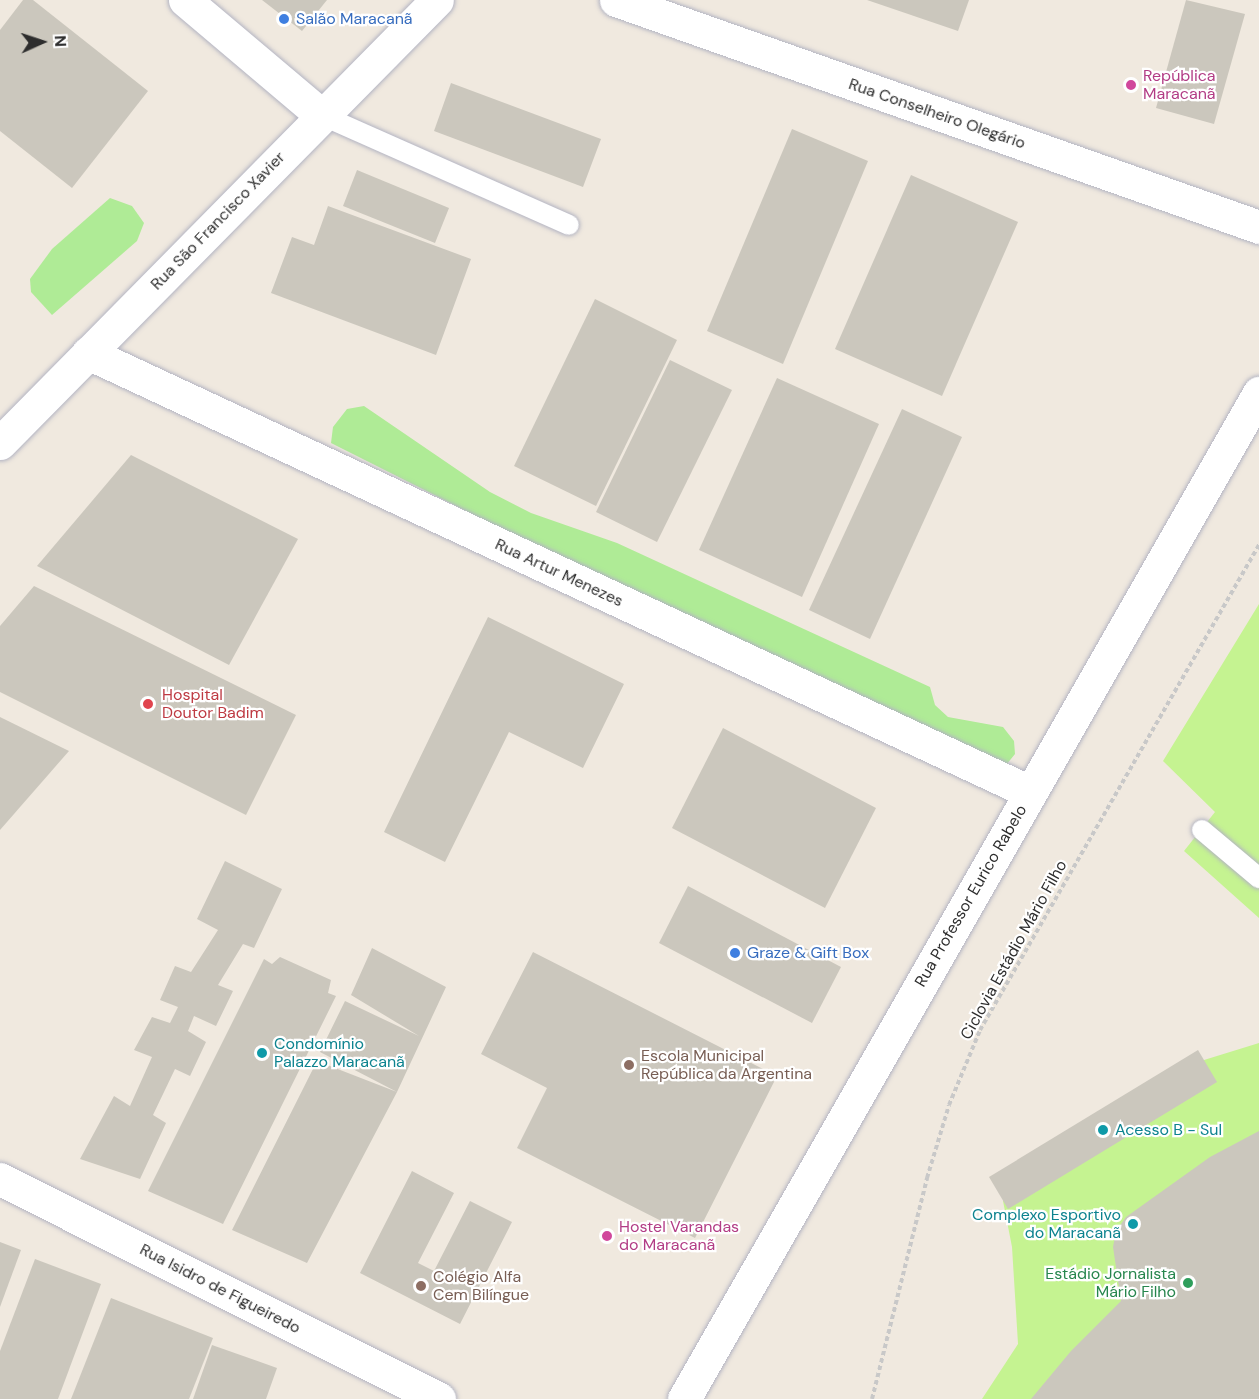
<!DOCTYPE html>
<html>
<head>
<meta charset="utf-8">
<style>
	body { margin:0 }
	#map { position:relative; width:1259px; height:1399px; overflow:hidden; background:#f0e9df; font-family:"DM Sans",sans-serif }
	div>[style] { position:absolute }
	.green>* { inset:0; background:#afeb96 }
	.pitch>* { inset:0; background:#c5f391 }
	.building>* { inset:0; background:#cbc7bd }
	.path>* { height:4px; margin-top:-2px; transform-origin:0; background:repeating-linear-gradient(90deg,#c8c8c8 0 4.5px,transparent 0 7.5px) }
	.roads { filter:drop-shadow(0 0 2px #b3b4c2) drop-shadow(0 0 2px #b3b4c2) }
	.service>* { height:20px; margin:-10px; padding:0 10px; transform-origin:10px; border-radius:10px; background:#fff }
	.minor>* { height:33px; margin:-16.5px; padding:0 16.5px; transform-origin:16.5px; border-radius:16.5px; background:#fff }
	.tertiary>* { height:33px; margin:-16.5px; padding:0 16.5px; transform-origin:16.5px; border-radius:16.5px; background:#fff }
	.secondary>* { height:33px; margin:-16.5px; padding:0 16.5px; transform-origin:16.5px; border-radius:16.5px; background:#fff }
	.dots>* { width:16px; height:16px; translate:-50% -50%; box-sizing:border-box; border:3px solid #fff; border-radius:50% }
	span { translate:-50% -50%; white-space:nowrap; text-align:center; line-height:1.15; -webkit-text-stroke:4.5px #fff; paint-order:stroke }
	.shop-label { font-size:16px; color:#366cbe }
	.left { translate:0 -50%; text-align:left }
	.hotel-label { font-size:16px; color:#b23c85 }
	.street-label { font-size:16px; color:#2d2d2d }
	.health-label { font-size:16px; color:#be3a42 }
	.culture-label { font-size:16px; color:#0d838f }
	.right { translate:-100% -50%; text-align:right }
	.education-label { font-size:16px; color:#785e54 }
	.leisure-label { font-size:16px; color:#27864d }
	.north { position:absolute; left:12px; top:12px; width:60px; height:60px; -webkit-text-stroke:4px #fff; paint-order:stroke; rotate:87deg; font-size:16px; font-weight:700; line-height:24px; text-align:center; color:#2d2d2d }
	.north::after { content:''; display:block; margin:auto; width:21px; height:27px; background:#2d2d2d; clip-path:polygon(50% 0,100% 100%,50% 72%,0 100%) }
</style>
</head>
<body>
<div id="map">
	<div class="green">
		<div style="clip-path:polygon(110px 198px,132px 206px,144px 223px,137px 241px,52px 315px,31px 292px,30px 279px,52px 249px)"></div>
		<div style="clip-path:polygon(364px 406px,490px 492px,531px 513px,617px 543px,930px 687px,935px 705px,948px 717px,1003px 727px,1014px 741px,1015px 754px,1002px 770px,987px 773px,331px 443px,333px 427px,347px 409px)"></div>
	</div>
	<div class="pitch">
		<div style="clip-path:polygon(1259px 604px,1259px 918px,1184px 851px,1215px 812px,1163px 761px)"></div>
		<div style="clip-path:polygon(1259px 1043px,1259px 1399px,982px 1399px,1018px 1344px,1012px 1247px,1003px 1201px,1204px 1060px)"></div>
	</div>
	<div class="building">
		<div style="clip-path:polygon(23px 0,33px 0,148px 91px,72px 188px,0 131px,0 30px)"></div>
		<div style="clip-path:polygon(262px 0,327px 0,302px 31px)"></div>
		<div style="clip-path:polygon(867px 0,969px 0,958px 31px)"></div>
		<div style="clip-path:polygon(1186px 0,1245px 14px,1214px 124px,1156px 108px)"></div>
		<div style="clip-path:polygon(451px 83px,601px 139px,583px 187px,434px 131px)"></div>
		<div style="clip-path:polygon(792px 129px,868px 161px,783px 364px,707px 331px)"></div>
		<div style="clip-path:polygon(357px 170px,449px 208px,435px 243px,343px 206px)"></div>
		<div style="clip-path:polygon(911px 175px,1018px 222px,942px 396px,835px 349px)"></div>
		<div style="clip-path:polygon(328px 206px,471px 259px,436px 355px,271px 293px,292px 237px,314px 245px)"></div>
		<div style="clip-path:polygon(595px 299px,677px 340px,596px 506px,514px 466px)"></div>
		<div style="clip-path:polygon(670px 360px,732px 390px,657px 542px,596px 512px)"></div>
		<div style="clip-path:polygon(777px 378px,879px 424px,802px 597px,699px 550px)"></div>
		<div style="clip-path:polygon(902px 409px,962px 437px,870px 639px,809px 610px)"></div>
		<div style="clip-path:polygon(131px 455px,298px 539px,229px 665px,37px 566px)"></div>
		<div style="clip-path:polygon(34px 586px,296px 715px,246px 815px,0 692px,0 626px)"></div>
		<div style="clip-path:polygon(488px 617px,624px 684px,583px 768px,509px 732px,445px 862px,384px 832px)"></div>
		<div style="clip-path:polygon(0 717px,69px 751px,0 830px)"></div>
		<div style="clip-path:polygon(723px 728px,876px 808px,825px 908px,672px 828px)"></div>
		<div style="clip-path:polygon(225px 861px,282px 889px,254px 948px,243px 944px,218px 985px,233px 991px,216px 1026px,194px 1016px,188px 1031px,206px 1042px,190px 1076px,175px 1069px,153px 1115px,166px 1123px,140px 1179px,80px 1159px,114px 1096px,130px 1106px,152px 1057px,134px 1050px,152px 1017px,170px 1023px,178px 1007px,160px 1000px,175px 966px,191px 972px,218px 930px,197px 919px)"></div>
		<div style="clip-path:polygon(688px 886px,841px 967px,812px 1023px,659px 943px)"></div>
		<div style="clip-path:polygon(372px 948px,446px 987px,397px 1092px,307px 1263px,232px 1230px,317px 1061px,397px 1092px,320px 1052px,345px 1001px,419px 1036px,351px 995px)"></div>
		<div style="clip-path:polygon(533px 952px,777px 1076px,695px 1238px,517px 1148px,547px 1088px,481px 1054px)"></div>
		<div style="clip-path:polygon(280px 957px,331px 980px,328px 993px,336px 996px,223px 1224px,148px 1191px,264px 959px,272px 964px)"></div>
		<div style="clip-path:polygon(1198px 1050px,1217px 1082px,1008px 1209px,989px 1177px)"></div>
		<div style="clip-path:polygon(1259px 1131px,1259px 1399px,1031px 1399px,1071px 1351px,1121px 1301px,1113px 1247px,1116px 1231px,1126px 1217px,1210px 1157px)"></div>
		<div style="clip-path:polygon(412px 1171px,454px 1193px,418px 1263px,434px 1271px,470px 1201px,512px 1222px,460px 1324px,360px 1273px)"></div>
		<div style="clip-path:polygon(0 1242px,21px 1250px,0 1307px)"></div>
		<div style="clip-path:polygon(35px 1259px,101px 1284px,58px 1399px,0 1399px,0 1351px)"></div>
		<div style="clip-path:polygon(111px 1298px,213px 1338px,189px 1399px,71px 1399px)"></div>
		<div style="clip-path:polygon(212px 1345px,277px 1368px,266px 1399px,193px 1399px)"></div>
	</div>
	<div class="path">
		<div style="left:872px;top:1399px;width:228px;rotate:-76deg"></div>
		<div style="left:927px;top:1178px;width:76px;rotate:-73.2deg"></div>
		<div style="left:949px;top:1105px;width:81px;rotate:-67.5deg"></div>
		<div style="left:980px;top:1030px;width:560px;rotate:-60.09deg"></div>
	</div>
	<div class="roads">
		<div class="service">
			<div style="left:321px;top:115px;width:271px;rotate:23.9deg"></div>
			<div style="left:1202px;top:830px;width:75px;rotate:40.1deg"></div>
		</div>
		<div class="minor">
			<div style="left:616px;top:0;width:682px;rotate:19.44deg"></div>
			<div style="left:88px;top:353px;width:1039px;rotate:24.99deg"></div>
			<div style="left:0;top:1179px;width:491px;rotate:26.6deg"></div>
		</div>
		<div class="tertiary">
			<div style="left:684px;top:1399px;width:1159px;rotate:-60.25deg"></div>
		</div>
		<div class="secondary">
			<div style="left:185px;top:0;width:178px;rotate:40.2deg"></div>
			<div style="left:0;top:443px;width:622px;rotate:-45.39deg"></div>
		</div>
	</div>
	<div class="dots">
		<div style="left:284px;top:19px;background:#3f7fe0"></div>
		<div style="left:1131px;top:85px;background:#d1479c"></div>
		<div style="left:148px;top:704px;background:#e0444e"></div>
		<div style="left:735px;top:953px;background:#3f7fe0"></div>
		<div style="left:262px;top:1053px;background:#0f9aa8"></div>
		<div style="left:629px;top:1065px;background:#8d6e63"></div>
		<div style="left:1103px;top:1130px;background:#0f9aa8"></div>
		<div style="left:1133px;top:1224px;background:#0f9aa8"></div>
		<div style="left:607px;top:1236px;background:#d1479c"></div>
		<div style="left:1188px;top:1283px;background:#2e9e5b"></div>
		<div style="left:421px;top:1286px;background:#8d6e63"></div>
	</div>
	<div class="shop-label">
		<span class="left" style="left:296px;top:19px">Salão Maracanã</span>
		<span class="left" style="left:747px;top:953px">Graze &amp; Gift Box</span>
	</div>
	<div class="hotel-label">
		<span class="left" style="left:1143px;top:85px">República<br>Maracanã</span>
		<span class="left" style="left:619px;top:1236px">Hostel Varandas<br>do Maracanã</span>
	</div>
	<div class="street-label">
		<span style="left:937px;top:114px;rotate:19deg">Rua Conselheiro Olegário</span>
		<span style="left:218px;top:221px;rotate:-46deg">Rua São Francisco Xavier</span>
		<span style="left:559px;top:573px;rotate:25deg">Rua Artur Menezes</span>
		<span style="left:971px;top:896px;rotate:-60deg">Rua Professor Eurico Rabelo</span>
		<span style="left:1014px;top:950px;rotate:-61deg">Ciclovia Estádio Mário Filho</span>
		<span style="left:220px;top:1289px;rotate:27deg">Rua Isidro de Figueiredo</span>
	</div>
	<div class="health-label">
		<span class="left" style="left:162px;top:704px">Hospital<br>Doutor Badim</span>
	</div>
	<div class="culture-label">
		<span class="left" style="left:274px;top:1053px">Condomínio<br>Palazzo Maracanã</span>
		<span class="left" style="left:1115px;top:1130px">Acesso B - Sul</span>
		<span class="right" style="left:1121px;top:1224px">Complexo Esportivo<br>do Maracanã</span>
	</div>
	<div class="education-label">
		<span class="left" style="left:641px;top:1065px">Escola Municipal<br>República da Argentina</span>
		<span class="left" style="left:433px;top:1286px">Colégio Alfa<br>Cem Bilíngue</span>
	</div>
	<div class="leisure-label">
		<span class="right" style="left:1176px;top:1283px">Estádio Jornalista<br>Mário Filho</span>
	</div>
	<div class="north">N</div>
</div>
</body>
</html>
